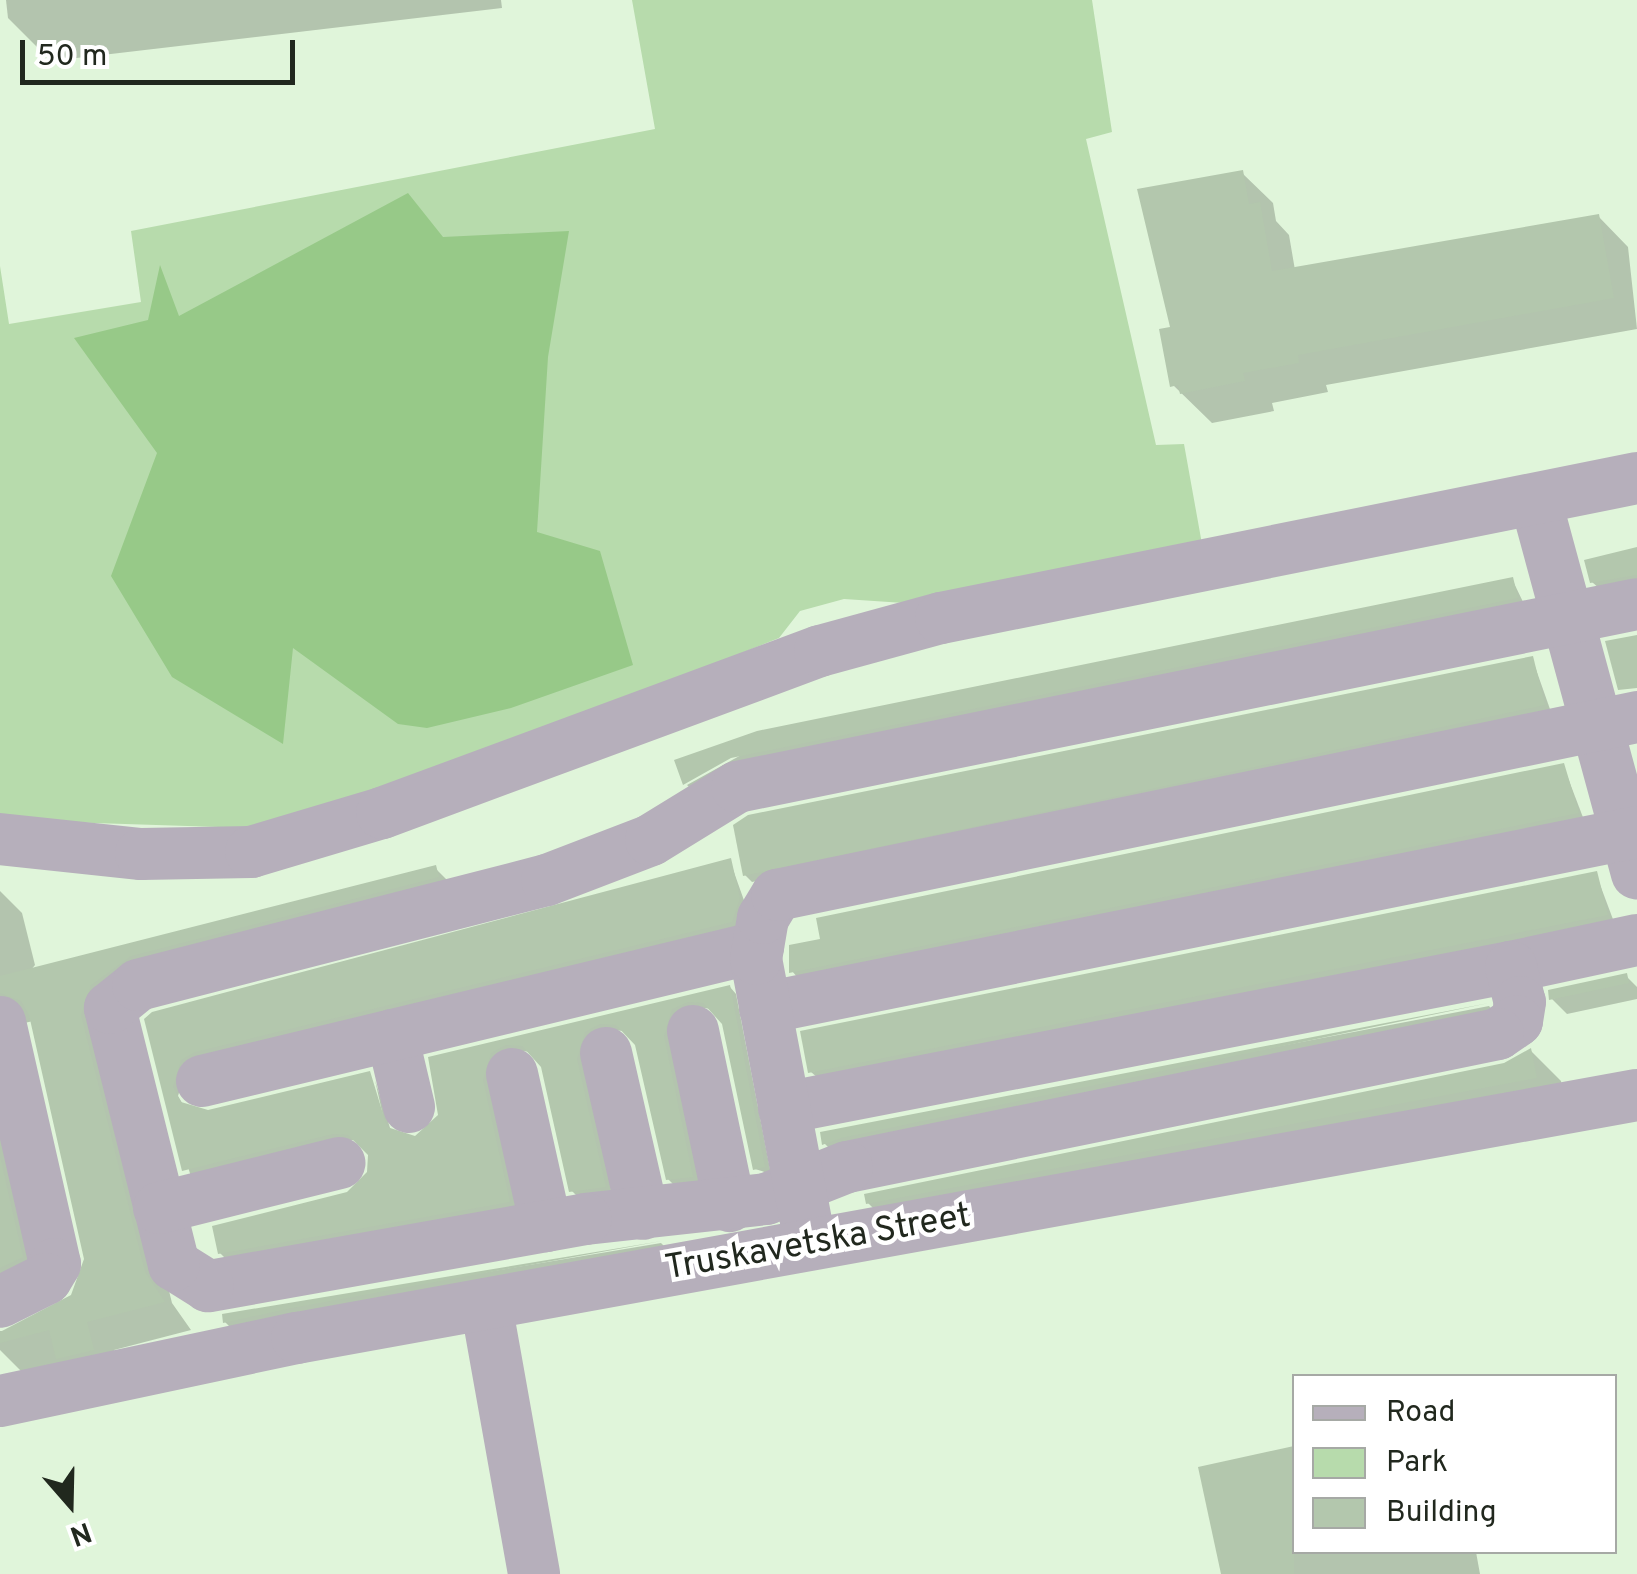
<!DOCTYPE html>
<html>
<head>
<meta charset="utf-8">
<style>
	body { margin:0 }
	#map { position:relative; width:1637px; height:1574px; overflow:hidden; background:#e0f5da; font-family:Overpass,sans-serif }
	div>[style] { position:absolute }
	.green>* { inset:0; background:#b7dbac }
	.forest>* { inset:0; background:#97c988 }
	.shadow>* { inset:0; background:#0003 }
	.building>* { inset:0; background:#b3c7ad }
	.minor>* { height:52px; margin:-26px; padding:0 26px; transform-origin:26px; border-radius:26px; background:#b6afbb }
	span { translate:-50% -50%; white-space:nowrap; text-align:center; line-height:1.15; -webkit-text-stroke:9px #fff; paint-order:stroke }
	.street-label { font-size:35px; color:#21281e }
	.legend { position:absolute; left:1292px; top:1374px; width:325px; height:180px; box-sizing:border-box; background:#fff; border:2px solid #a6a9a5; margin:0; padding:12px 18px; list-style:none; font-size:30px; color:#21281e }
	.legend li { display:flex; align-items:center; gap:20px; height:50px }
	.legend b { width:50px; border:2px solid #a6a9a5 }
	.north { position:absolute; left:20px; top:1454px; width:100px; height:100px; -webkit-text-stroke:8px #fff; paint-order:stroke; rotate:160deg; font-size:28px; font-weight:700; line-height:40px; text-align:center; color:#21281e }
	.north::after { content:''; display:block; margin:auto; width:35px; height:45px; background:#21281e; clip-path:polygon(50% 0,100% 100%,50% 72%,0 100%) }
	.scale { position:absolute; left:20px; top:40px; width:275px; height:45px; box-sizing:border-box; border:5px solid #21281e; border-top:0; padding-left:12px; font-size:30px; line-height:35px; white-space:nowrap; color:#21281e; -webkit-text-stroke:8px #fff; paint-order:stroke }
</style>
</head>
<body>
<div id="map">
	<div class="green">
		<div style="clip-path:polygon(632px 0,1092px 0,1112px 132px,1086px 139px,1156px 445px,1184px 444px,1202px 544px,919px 604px,844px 599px,800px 611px,779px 638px,410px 787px,250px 828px,0 820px,0 266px,9px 324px,141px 302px,131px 231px,655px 129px)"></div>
	</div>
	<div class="forest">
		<div style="clip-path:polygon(408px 193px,443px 237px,569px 231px,548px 357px,537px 532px,600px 551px,633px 665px,511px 708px,427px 728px,398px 724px,293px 648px,283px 744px,172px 677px,111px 576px,157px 453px,74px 338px,148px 320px,160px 265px,179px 316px)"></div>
	</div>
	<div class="shadow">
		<div style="clip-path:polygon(6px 0,501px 0,502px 8px,51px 61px,8px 18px)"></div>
		<div style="clip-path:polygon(1242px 173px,1273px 203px,1276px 221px,1289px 235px,1295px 270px,1598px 216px,1628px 247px,1637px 329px,1326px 385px,1328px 392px,1272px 403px,1274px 411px,1212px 423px,1173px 385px,1174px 328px)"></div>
		<div style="clip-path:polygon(1637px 549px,1637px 584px,1600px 589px,1592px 582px)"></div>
		<div style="clip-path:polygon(1512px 579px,1524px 604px,692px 790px,687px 785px,743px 754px,677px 761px)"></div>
		<div style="clip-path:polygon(1532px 658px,1551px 712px,752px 882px,745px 875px)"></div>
		<div style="clip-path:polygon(1563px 765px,1584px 820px,798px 978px,792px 971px)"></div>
		<div style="clip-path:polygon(730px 861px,746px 906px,738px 929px,187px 1067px,178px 1096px,184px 1106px,208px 1113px,369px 1074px,388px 1139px,375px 1080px,391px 1131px,416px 1139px,441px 1116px,431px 1059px,730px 987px,736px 994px,771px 1174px,755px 1169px,724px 1023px,712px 1009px,696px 1007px,699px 1183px,675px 1186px,668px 1179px,637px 1044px,625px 1031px,608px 1030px,611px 1193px,578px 1197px,571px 1190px,543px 1065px,531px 1052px,514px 1050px,515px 1208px,227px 1260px,220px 1253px,348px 1194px,370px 1173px,370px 1154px,357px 1140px,341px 1140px,191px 1177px,146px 1020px)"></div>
		<div style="clip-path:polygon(435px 868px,463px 896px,159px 983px,108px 1045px,172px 1303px,191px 1330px,114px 1350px,121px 1378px,22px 1372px,0 1350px,0 1331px,14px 1331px,73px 1297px,87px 1259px,33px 1021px,8px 1027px,0 1052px,0 891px,22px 913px,35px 965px,30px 971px)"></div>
		<div style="clip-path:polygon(1596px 874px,1614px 922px,818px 1078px,811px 1072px)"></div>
		<div style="clip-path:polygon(1626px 976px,1637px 987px,1637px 999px,1567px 1014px,1552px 999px)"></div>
		<div style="clip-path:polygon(1489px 1006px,1494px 1012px,831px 1150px,824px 1143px,822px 1134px)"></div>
		<div style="clip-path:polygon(1531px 1051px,1561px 1081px,1566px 1108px,898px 1233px,868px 1203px,1505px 1066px)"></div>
		<div style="clip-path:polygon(0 1068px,49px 1285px,0 1324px)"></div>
		<div style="clip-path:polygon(661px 1243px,682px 1264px,248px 1345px,225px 1322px,224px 1316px)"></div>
		<div style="clip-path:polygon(1294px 1449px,1294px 1552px,1476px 1552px,1480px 1574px,1224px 1574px,1201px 1469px)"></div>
	</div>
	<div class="building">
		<div style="clip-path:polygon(1243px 170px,1249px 204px,1260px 202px,1272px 271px,1599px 214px,1614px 298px,1298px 355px,1299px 363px,1243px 373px,1245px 381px,1180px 394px,1178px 385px,1170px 387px,1159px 329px,1170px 327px,1137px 189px)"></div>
		<div style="clip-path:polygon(1637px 547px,1637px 575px,1590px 583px,1584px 560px)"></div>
		<div style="clip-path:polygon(1513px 577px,1518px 598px,731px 758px,683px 785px,674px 760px,757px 731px)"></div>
		<div style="clip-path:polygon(1637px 635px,1637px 688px,1618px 690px,1605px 641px)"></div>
		<div style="clip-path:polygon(1533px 656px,1545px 705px,743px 876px,733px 825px,748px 815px)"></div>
		<div style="clip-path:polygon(1564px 763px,1579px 813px,789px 973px,789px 945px,820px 939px,816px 918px)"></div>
		<div style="clip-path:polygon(731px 858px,740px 898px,732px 922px,195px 1052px,181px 1060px,173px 1087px,181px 1102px,208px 1110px,370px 1071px,387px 1127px,415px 1136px,438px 1115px,428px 1057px,730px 985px,765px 1167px,753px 1170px,722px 1024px,703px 1003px,688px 1002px,672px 1009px,664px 1036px,693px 1177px,666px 1180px,635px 1045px,616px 1025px,600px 1024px,585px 1032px,577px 1059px,606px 1187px,569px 1192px,541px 1067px,522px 1046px,506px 1045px,491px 1053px,483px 1080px,510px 1202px,218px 1254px,212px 1226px,347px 1192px,367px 1172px,368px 1155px,348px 1135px,333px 1134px,182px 1171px,144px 1019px,152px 1012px)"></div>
		<div style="clip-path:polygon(436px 865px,439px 877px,131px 956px,91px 985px,81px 1015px,145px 1272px,165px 1302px,87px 1322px,94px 1350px,56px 1359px,49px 1330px,0 1343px,0 1332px,71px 1295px,84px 1259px,29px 1015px,21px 1001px,0 993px,0 976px)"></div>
		<div style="clip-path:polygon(1597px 871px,1608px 915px,808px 1073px,800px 1031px)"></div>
		<div style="clip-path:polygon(1627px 973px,1629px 983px,1549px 1000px,1548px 990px)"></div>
		<div style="clip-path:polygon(1489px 1003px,841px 1138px,822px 1145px,820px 1132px)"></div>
		<div style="clip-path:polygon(1531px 1048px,1537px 1078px,866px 1204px,864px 1194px,1504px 1063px)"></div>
		<div style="clip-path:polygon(0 1157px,23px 1257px,0 1268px)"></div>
		<div style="clip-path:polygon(662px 1241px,292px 1308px,223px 1323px,222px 1314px)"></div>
		<div style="clip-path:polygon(1294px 1446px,1294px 1574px,1221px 1574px,1198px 1467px)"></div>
	</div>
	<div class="minor">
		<div style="left:1536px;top:502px;width:385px;rotate:74.8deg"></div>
		<div style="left:0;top:839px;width:142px;rotate:6.1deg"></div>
		<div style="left:141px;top:854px;width:110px;rotate:-1deg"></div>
		<div style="left:251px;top:852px;width:137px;rotate:-16.6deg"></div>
		<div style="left:382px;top:813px;width:467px;rotate:-20.3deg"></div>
		<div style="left:820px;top:651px;width:125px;rotate:-15.3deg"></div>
		<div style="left:941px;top:618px;width:710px;rotate:-11.37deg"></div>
		<div style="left:1511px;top:967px;width:129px;rotate:-12.1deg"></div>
		<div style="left:765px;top:1008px;width:890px;rotate:-11.41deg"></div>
		<div style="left:0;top:1022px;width:248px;rotate:77.2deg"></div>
		<div style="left:55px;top:1264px;width:17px;rotate:121deg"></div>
		<div style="left:46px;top:1279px;width:51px;rotate:153.4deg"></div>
		<div style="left:693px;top:1031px;width:179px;rotate:78.1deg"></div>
		<div style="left:392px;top:1035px;width:74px;rotate:76.7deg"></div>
		<div style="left:606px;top:1053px;width:165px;rotate:77.1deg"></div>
		<div style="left:512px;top:1074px;width:156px;rotate:77.4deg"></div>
		<div style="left:202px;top:1081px;width:572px;rotate:-13.55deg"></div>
		<div style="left:784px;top:1108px;width:741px;rotate:-10.98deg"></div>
		<div style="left:1511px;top:967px;width:36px;rotate:76deg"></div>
		<div style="left:1520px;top:1002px;width:19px;rotate:99deg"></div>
		<div style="left:1517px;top:1021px;width:23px;rotate:146deg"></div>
		<div style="left:1498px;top:1034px;width:664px;rotate:168.45deg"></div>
		<div style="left:847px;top:1167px;width:87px;rotate:158.4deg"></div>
		<div style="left:766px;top:1199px;width:181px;rotate:173.7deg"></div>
		<div style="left:586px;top:1219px;width:384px;rotate:169.9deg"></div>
		<div style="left:208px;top:1286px;width:40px;rotate:-148deg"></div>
		<div style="left:174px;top:1265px;width:265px;rotate:-104deg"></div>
		<div style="left:110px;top:1008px;width:36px;rotate:-39deg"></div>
		<div style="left:138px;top:985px;width:422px;rotate:-14.4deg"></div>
		<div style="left:547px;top:880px;width:111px;rotate:-21deg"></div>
		<div style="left:651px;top:840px;width:101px;rotate:-31.6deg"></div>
		<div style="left:737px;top:787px;width:918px;rotate:-11.49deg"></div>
		<div style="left:159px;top:1208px;width:186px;rotate:-14deg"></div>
		<div style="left:806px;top:1221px;width:267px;rotate:-100.8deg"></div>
		<div style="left:756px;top:959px;width:42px;rotate:-80.3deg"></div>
		<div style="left:763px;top:918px;width:27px;rotate:-59deg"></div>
		<div style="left:777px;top:895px;width:878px;rotate:-11.69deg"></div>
		<div style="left:486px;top:1304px;width:274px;rotate:79.9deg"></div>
		<div style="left:0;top:1401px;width:304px;rotate:-12deg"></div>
		<div style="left:297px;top:1338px;width:1362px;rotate:-10.28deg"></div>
	</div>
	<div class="street-label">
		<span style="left:818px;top:1243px;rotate:-10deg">Truskavetska Street</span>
	</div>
	<ul class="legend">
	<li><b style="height:12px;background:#b6afbb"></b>Road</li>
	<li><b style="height:28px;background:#b7dbac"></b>Park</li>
	<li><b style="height:28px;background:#b3c7ad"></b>Building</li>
	</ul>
	<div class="north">N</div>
	<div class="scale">50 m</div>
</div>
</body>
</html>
